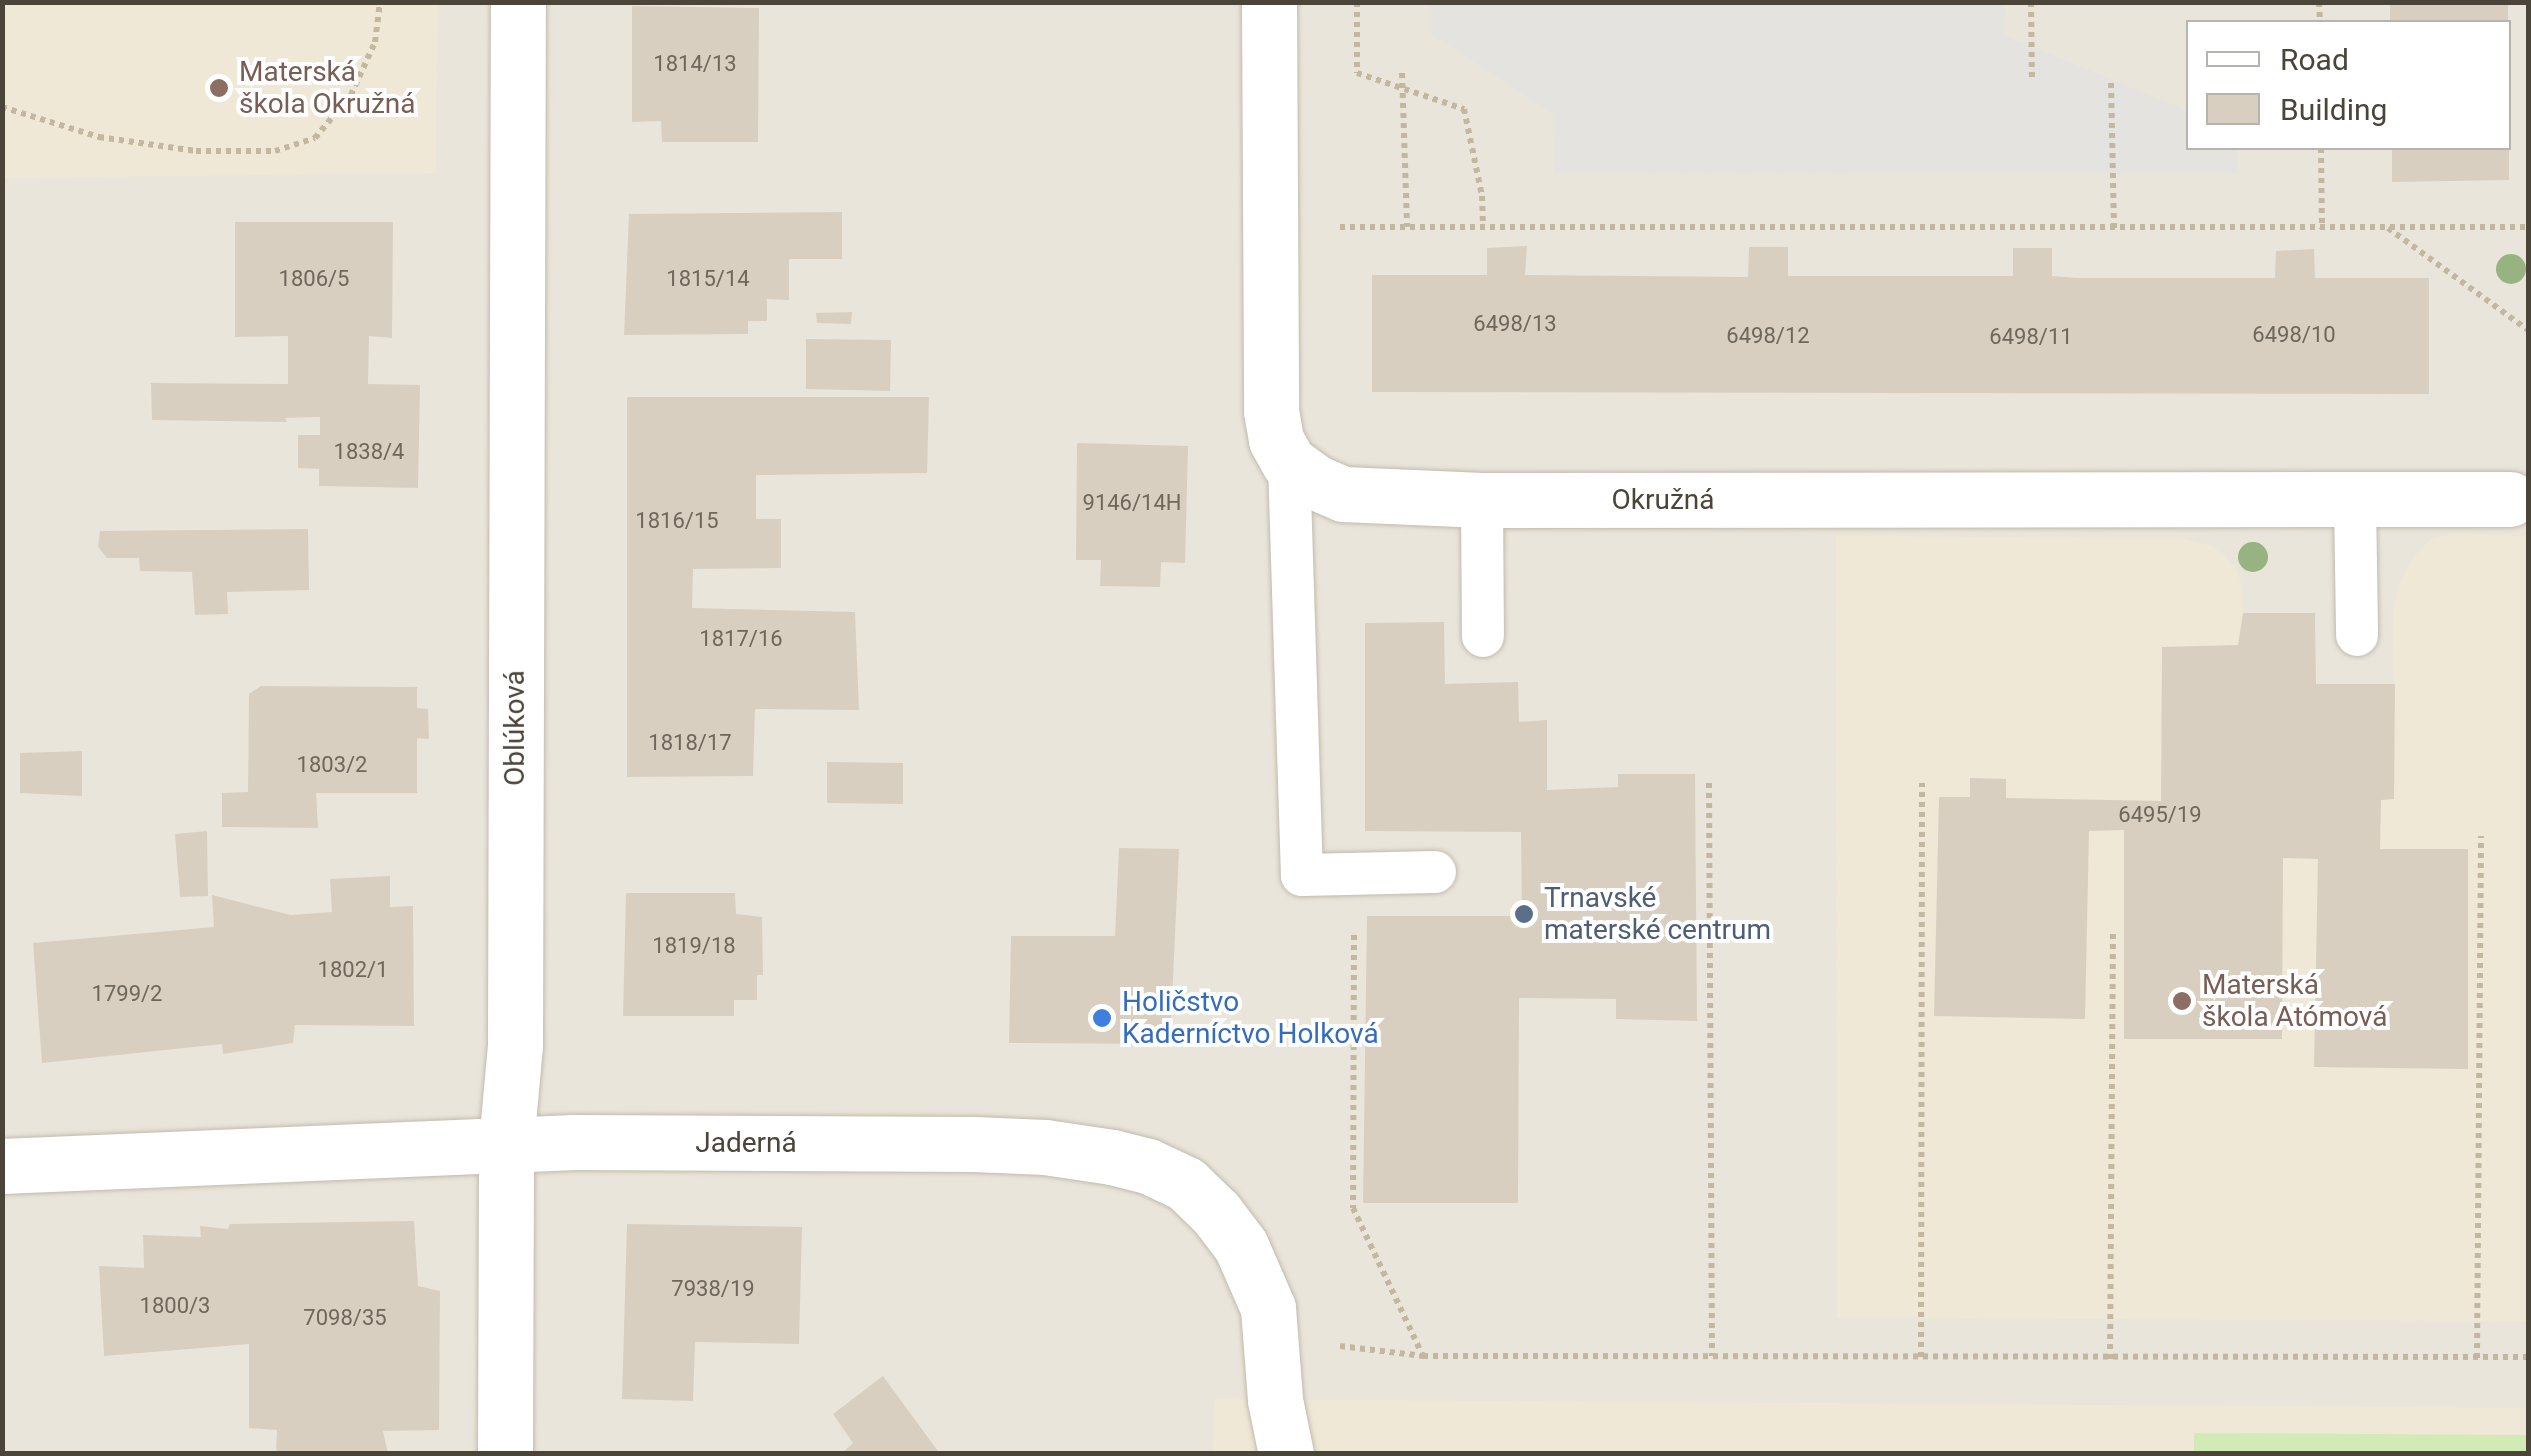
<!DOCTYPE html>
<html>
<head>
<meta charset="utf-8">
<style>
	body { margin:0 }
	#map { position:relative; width:2531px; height:1456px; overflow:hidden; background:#f6f3ec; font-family:Roboto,sans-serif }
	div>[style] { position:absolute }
	.residential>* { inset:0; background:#eae5da }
	.education>* { inset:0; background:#efe8d6 }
	.green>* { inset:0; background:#d2eab5 }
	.parking>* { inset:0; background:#e5e3e0 }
	.building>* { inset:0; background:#d8cfc1 }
	.path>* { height:6px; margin-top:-3px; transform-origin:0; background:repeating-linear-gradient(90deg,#c4b79f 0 5px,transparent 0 10px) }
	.roads { filter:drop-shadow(0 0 2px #c2bbae) drop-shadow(0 0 2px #c2bbae) }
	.service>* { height:42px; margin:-21px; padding:0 21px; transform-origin:21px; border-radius:21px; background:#fff }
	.minor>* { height:55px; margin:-27.5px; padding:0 27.5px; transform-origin:27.5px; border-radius:27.5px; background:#fff }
	.trees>* { width:30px; height:30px; margin:-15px; border-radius:50%; background:#97b381 }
	.dots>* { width:28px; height:28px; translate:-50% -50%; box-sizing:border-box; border:5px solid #fff; border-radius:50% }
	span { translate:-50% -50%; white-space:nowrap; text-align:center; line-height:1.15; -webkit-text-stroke:8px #fff; paint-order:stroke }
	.number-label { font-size:22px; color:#6e675b }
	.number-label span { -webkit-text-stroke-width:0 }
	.education-label { font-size:28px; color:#785e54 }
	.left { translate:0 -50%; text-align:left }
	.street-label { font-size:28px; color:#4b4439 }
	.service-label { font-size:28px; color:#4e5e75 }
	.shop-label { font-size:28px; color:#366cbe }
	.frame { position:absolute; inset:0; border:5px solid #4b4439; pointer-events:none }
	.legend { position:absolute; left:2186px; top:20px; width:325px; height:130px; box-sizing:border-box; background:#fff; border:2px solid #b7b4b0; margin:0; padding:12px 18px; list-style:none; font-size:30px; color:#4b4439 }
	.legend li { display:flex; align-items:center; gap:20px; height:50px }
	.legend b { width:50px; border:2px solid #b7b4b0 }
</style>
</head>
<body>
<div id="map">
	<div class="residential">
		<div style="clip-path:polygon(evenodd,3px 3px,2528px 3px,2528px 1453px,3px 1453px,3px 3px,2188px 22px,2508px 22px,2508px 148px,2188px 148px,2188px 22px)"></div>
	</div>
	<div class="education">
		<div style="clip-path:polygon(2px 3px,437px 3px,436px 173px,3px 178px)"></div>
		<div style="clip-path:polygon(2452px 534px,2528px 536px,2528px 1321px,1837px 1318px,1836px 536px,2182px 538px,2212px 546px,2234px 565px,2242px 585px,2243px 613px,2315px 613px,2317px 684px,2394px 684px,2393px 611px,2399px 584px,2413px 558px,2431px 539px)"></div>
		<div style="clip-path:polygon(1214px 1399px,2528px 1408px,2528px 1454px,1213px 1454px)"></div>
	</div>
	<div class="green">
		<div style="clip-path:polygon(2194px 1433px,2528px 1435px,2528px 1453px,2194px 1453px)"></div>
	</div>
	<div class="parking">
		<div style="clip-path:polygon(1430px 3px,2005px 3px,2004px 35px,2188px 111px,2188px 148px,2237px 148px,2237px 174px,1555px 173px,1553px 115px,1431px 34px)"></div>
	</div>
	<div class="building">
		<div style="clip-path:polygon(2390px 2px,2508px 2px,2508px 22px,2390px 22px)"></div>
		<div style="clip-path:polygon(632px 6px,759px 8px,758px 142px,662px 142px,661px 121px,632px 122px)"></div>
		<div style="clip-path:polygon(2392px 148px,2509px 148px,2509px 180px,2392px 182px)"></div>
		<div style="clip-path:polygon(842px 212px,842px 259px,789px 259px,789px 300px,767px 299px,767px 321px,748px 321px,748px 334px,624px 335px,629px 214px)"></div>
		<div style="clip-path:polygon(235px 222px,393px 222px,392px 338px,369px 336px,368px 384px,420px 385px,418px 488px,319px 486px,319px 469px,298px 468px,298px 435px,320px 435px,320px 417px,285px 418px,287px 422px,152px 420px,151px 383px,288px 384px,288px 336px,235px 337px)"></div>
		<div style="clip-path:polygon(1527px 246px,1525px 275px,1748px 277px,1749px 247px,1788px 247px,1788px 276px,2013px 276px,2013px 248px,2052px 248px,2052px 276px,2078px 278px,2275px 278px,2276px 251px,2314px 249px,2315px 278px,2429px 278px,2429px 394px,1372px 392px,1372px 275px,1487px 275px,1487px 248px)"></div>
		<div style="clip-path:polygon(852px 312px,851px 324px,817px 323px,816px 313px)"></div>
		<div style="clip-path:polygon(806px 339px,891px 340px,890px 391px,806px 389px)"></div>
		<div style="clip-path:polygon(627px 397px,929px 397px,927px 473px,756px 475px,756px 519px,781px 519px,781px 568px,693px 569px,692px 608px,855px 612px,859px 710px,755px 709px,753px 776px,627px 777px)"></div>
		<div style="clip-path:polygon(1077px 443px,1188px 446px,1185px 563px,1161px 562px,1160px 587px,1100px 586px,1101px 560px,1076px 560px)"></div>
		<div style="clip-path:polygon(308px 529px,309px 590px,227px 592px,228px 614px,195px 615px,192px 572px,140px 571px,139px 558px,107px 558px,98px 547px,100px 531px)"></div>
		<div style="clip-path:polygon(2243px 613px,2315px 613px,2316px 684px,2395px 684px,2394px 799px,2381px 800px,2380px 849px,2468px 849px,2468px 1069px,2314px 1067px,2318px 859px,2283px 858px,2282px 1039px,2124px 1039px,2124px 830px,2089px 831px,2085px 1019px,1934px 1016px,1939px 797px,1970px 797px,1970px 778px,2006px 779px,2006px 798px,2161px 801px,2162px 647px,2238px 645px)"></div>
		<div style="clip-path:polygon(1444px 622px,1445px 684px,1518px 682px,1519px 722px,1547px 720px,1547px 790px,1618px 787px,1618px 774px,1695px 774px,1697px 1021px,1616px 1019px,1616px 999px,1519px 998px,1518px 1203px,1363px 1203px,1367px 916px,1522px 916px,1521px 832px,1365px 831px,1365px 623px)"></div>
		<div style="clip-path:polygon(261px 686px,417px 687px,417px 708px,428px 709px,429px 739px,417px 738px,417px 793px,316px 793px,318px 828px,222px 827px,222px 793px,248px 792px,249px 694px)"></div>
		<div style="clip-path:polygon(82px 751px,82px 796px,20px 793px,20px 753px)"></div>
		<div style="clip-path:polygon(827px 762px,903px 763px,903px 804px,827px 803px)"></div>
		<div style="clip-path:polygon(207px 831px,208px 896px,180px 897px,175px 834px)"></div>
		<div style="clip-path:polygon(1119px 848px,1179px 849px,1170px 1044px,1009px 1043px,1011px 936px,1115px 936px)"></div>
		<div style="clip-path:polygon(390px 876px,390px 907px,413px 906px,414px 1026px,295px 1025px,293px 1043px,223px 1054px,222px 1044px,42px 1063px,33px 943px,214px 927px,212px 895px,291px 915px,332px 912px,330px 879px)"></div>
		<div style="clip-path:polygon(626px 893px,735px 893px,736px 914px,762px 917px,763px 975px,757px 975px,757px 1000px,734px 1000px,734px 1016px,623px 1016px)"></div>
		<div style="clip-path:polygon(414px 1221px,418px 1286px,440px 1291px,439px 1430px,383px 1431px,388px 1454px,276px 1454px,277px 1430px,249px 1428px,249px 1344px,104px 1356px,99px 1266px,144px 1268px,143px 1235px,201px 1237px,200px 1226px,228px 1229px,230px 1224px)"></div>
		<div style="clip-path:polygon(627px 1224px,802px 1227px,799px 1344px,695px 1342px,693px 1401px,622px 1399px)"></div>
		<div style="clip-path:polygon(883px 1376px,940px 1454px,841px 1454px,853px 1443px,833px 1414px)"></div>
	</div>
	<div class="path">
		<div style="left:1357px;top:2px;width:71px;rotate:90deg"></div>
		<div style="left:1357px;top:73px;width:113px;rotate:18.6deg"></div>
		<div style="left:1464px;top:109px;width:89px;rotate:78.3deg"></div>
		<div style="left:1482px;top:196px;width:30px;rotate:88deg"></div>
		<div style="left:2031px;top:2px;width:79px;rotate:89.3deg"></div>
		<div style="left:2319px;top:2px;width:20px;rotate:87deg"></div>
		<div style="left:1402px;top:73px;width:154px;rotate:88.1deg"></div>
		<div style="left:2111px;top:83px;width:145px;rotate:88.8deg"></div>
		<div style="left:2px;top:107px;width:102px;rotate:17.2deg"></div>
		<div style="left:99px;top:137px;width:98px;rotate:8.2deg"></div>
		<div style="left:196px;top:151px;width:79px"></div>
		<div style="left:275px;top:151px;width:42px;rotate:-18deg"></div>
		<div style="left:315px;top:138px;width:56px;rotate:-50.1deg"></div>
		<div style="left:351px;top:95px;width:58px;rotate:-65.6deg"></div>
		<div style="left:375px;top:42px;width:40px;rotate:-82.9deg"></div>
		<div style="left:2321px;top:148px;width:81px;rotate:89.3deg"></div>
		<div style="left:1340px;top:227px;width:1188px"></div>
		<div style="left:2388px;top:228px;width:173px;rotate:36.1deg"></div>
		<div style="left:1709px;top:783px;width:573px;rotate:89.7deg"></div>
		<div style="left:1354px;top:935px;width:273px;rotate:90.2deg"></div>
		<div style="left:1353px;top:1208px;width:164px;rotate:64.7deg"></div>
		<div style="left:1340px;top:1346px;width:84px;rotate:6.9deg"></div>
		<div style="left:1423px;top:1356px;width:1105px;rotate:0.05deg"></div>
		<div style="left:1921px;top:1357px;width:574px;rotate:-89.9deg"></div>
		<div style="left:2477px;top:1358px;width:522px;rotate:-89.56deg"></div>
		<div style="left:2110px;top:1359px;width:427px;rotate:-89.6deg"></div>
	</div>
	<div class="roads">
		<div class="service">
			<div style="left:1289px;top:463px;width:412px;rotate:88.2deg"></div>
			<div style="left:1302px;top:875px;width:133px;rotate:-1.3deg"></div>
			<div style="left:1482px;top:500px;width:136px;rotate:89.6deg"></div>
			<div style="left:2355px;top:501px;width:134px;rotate:89.1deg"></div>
		</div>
		<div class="minor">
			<div style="left:1269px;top:2px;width:409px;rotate:89.7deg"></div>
			<div style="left:1271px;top:411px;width:29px;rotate:80deg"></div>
			<div style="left:1276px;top:440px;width:26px;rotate:61deg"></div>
			<div style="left:1289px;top:463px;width:32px;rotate:36deg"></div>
			<div style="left:1315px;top:482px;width:30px;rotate:23deg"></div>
			<div style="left:1343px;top:494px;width:139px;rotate:2.5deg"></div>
			<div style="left:1482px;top:500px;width:1028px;rotate:-0.06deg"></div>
			<div style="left:2px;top:1166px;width:573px;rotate:-2.4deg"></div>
			<div style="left:574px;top:1142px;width:400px;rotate:0.3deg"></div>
			<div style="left:974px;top:1144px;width:71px;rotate:2.4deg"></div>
			<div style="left:1045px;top:1147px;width:68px;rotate:8.5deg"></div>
			<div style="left:1112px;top:1157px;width:37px;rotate:14deg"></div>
			<div style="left:1148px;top:1166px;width:42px;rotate:25.3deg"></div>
			<div style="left:1186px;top:1184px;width:42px;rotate:44deg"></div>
			<div style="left:1216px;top:1213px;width:41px;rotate:52.9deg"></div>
			<div style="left:1241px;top:1246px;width:68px;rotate:66.5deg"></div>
			<div style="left:1268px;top:1308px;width:92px;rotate:85.6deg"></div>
			<div style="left:1275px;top:1400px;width:55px;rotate:78.5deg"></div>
			<div style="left:505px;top:1454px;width:310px;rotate:-89.8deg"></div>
			<div style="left:506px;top:1144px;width:99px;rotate:-84.8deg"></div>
			<div style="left:515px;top:1045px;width:1043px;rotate:-89.84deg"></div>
		</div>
	</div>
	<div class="trees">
		<div style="left:2511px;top:269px"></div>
		<div style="left:2253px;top:557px"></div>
	</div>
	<div class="dots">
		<div style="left:219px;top:88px;background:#8d6e63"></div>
		<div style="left:1524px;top:914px;background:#5c6f8a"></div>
		<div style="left:2182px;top:1001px;background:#8d6e63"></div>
		<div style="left:1102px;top:1018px;background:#3f7fe0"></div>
	</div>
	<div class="number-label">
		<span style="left:695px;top:64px">1814/13</span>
		<span style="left:314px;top:279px">1806/5</span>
		<span style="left:708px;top:279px">1815/14</span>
		<span style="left:1515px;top:324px">6498/13</span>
		<span style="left:2294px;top:335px">6498/10</span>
		<span style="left:1768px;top:336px">6498/12</span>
		<span style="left:2031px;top:337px">6498/11</span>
		<span style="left:369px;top:452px">1838/4</span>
		<span style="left:1132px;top:503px">9146/14H</span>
		<span style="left:677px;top:521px">1816/15</span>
		<span style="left:741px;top:639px">1817/16</span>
		<span style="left:690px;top:743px">1818/17</span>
		<span style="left:332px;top:765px">1803/2</span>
		<span style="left:2160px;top:815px">6495/19</span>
		<span style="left:694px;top:946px">1819/18</span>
		<span style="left:353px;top:970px">1802/1</span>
		<span style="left:127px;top:994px">1799/2</span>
		<span style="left:713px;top:1289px">7938/19</span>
		<span style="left:175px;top:1306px">1800/3</span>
		<span style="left:345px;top:1318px">7098/35</span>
	</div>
	<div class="education-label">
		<span class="left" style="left:239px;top:88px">Materská<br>škola Okružná</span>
		<span class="left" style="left:2202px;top:1001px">Materská<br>škola Atómová</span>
	</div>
	<div class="street-label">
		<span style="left:1663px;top:500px">Okružná</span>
		<span style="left:515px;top:728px;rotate:-90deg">Oblúková</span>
		<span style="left:746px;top:1143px">Jaderná</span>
	</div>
	<div class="service-label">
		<span class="left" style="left:1544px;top:914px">Trnavské<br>materské centrum</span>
	</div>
	<div class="shop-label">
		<span class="left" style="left:1122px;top:1018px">Holičstvo<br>Kaderníctvo Holková</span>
	</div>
	<div class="frame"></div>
	<ul class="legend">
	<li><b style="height:12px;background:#fff"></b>Road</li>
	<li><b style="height:28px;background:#d8cfc1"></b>Building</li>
	</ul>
</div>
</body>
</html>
